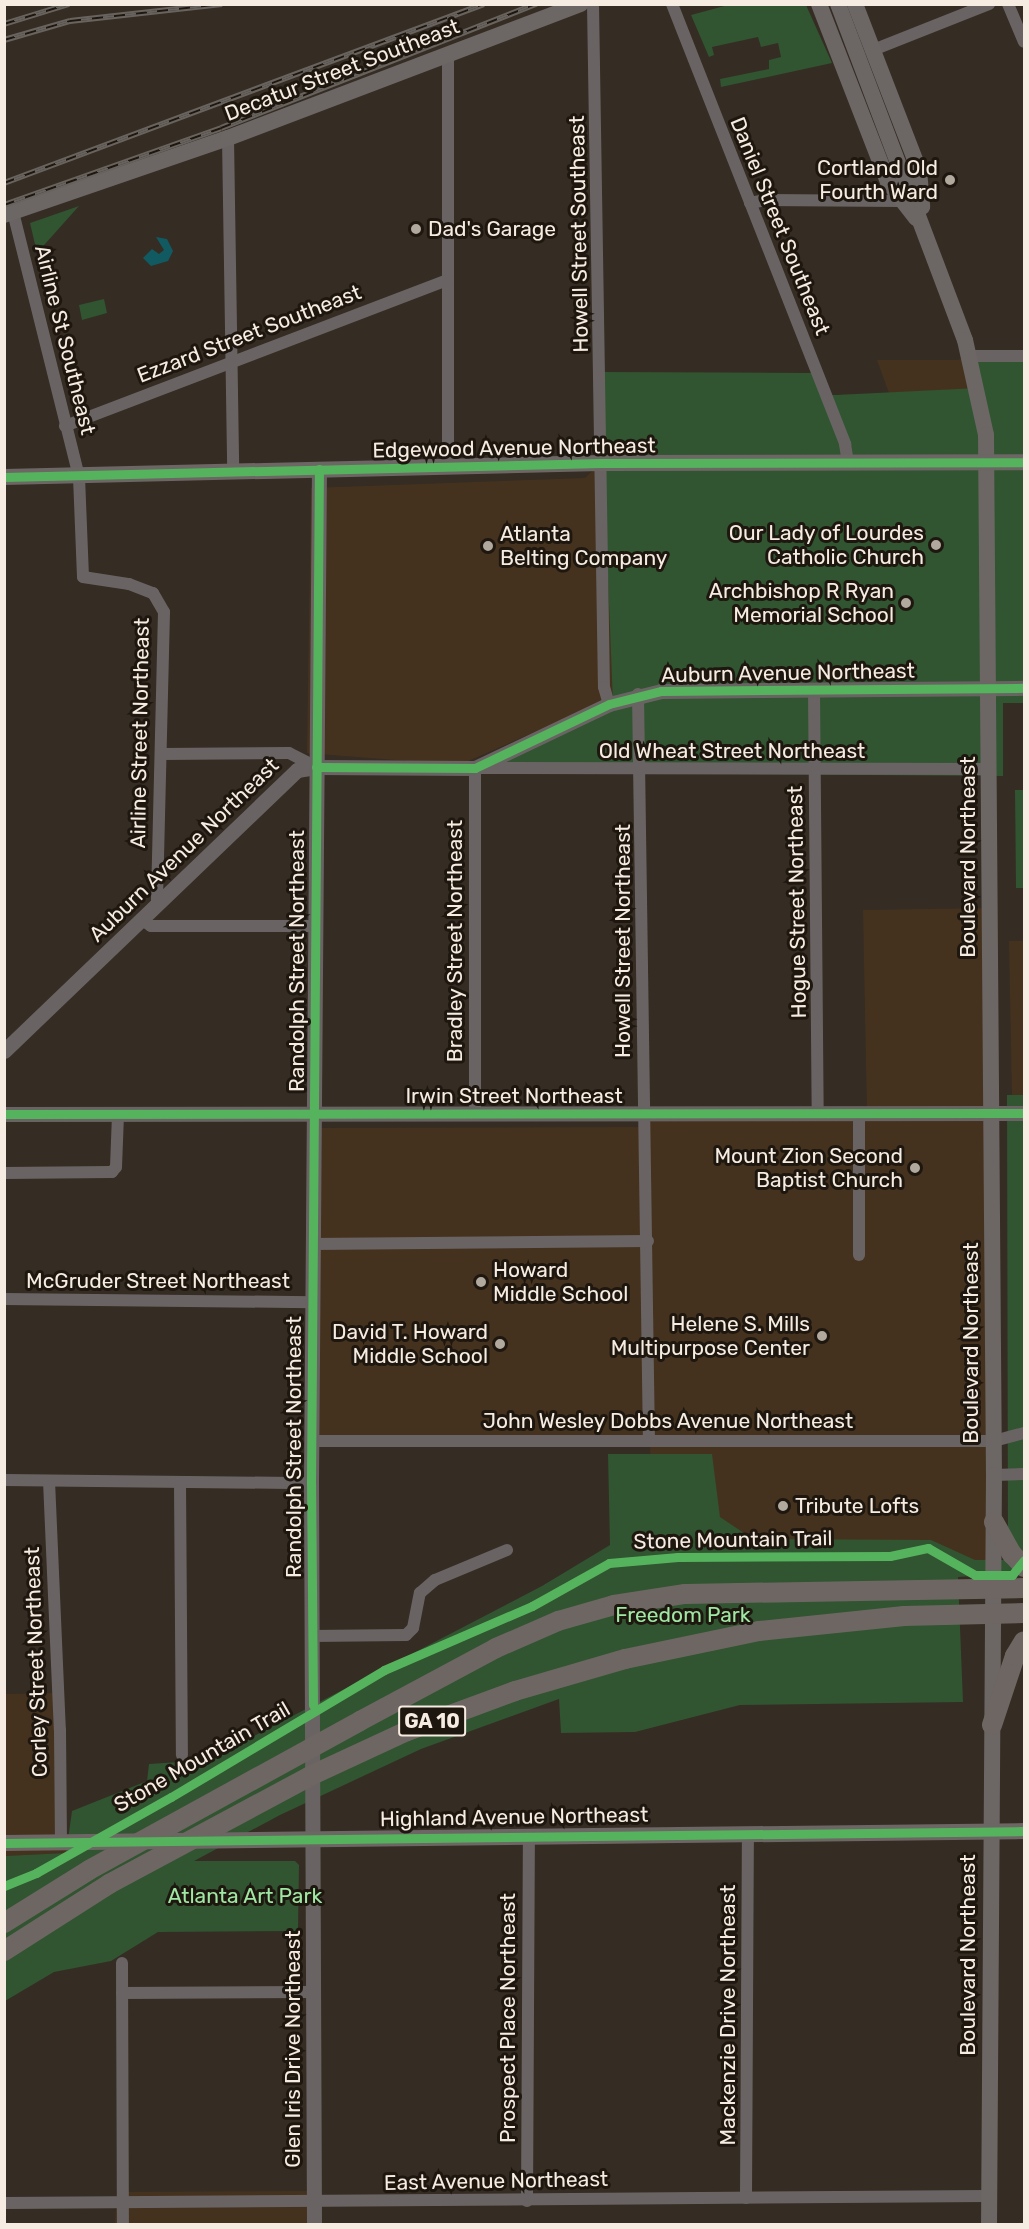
<!DOCTYPE html>
<html>
<head>
<meta charset="utf-8">
<style>
	body { margin:0 }
	#map { position:relative; width:1029px; height:2229px; overflow:hidden; background:#352c23; font-family:Rubik,sans-serif }
	div>[style] { position:absolute }
	.built>* { inset:0; background:#45321e }
	.green>* { inset:0; background:#315431 }
	.water>* { inset:0; background:#125a61 }
	.minor>* { height:12px; margin:-6px; padding:0 6px; transform-origin:6px; border-radius:6px; background:#696463 }
	.tertiary>* { height:15px; margin:-7.5px; padding:0 7.5px; transform-origin:7.5px; border-radius:7.5px; background:#696463 }
	.secondary>* { height:16px; margin:-8px; padding:0 8px; transform-origin:8px; border-radius:8px; background:#6c6664 }
	.trunk>* { height:20px; margin:-10px; padding:0 10px; transform-origin:10px; border-radius:10px; background:#6e6662 }
	.rail>* { height:6px; margin-top:-3px; transform-origin:0; background:repeating-linear-gradient(90deg,#1e170f 0 11px,#68635e 0 22px); box-sizing:border-box; border-block:2px solid #68635e }
	.cycleway>* { height:9px; margin:-4.5px; padding:0 4.5px; transform-origin:4.5px; border-radius:4.5px; background:#56b35d }
	.dots>* { width:16px; height:16px; translate:-50% -50%; box-sizing:border-box; border:3px solid #1e170f; border-radius:50% }
	span { translate:-50% -50%; white-space:nowrap; text-align:center; line-height:1.15; -webkit-text-stroke:6px #1e170f; paint-order:stroke }
	.shield-label span { padding:2px 4px; background:#1e170f; border:2px solid; border-radius:4px; -webkit-text-stroke-width:0 }
	.shield-label { font-size:20px; color:#f6ece1; font-weight:700 }
	.street-label { font-size:21px; color:#f6ece1 }
	.poi-label { font-size:21px; color:#f6ece1 }
	.right { translate:-100% -50%; text-align:right }
	.left { translate:0 -50%; text-align:left }
	.park-label { font-size:21px; color:#9fe8a3 }
	.frame { position:absolute; inset:0; border:6px solid #f6ece1; pointer-events:none }
</style>
</head>
<body>
<div id="map">
	<div class="built">
		<div style="clip-path:polygon(970px 356px,1024px 357px,637px 687px,459px 765px,307px 753px,311px 488px,585px 478px,601px 463px,600px 372px,818px 373px,826px 395px,836px 395px,889px 393px,877px 360px,957px 360px)"></div>
		<div style="clip-path:polygon(990px 908px,996px 1567px,652px 1579px,650px 1436px,313px 1438px,313px 1128px,647px 1127px,648px 1107px,867px 1112px,863px 910px)"></div>
		<div style="clip-path:polygon(1009px 941px,1024px 941px,1024px 1095px,1012px 1095px)"></div>
		<div style="clip-path:polygon(59px 1693px,67px 1853px,5px 1856px,4px 1694px)"></div>
		<div style="clip-path:polygon(321px 2191px,321px 2224px,115px 2224px,117px 2192px)"></div>
	</div>
	<div class="green">
		<div style="clip-path:polygon(728px 5px,806px 5px,832px 63px,721px 87px,720px 79px,769px 69px,769px 60px,781px 57px,778px 43px,761px 47px,758px 37px,712px 47px,714px 55px,709px 57px,691px 15px)"></div>
		<div style="clip-path:polygon(79px 206px,37px 253px,30px 223px)"></div>
		<div style="clip-path:polygon(104px 299px,107px 313px,82px 320px,79px 305px)"></div>
		<div style="clip-path:polygon(970px 356px,1024px 357px,1024px 703px,1003px 703px,1003px 776px,479px 772px,613px 704px,600px 372px,818px 373px,826px 395px,836px 395px,978px 388px)"></div>
		<div style="clip-path:polygon(1015px 790px,1024px 790px,1024px 888px,1016px 888px)"></div>
		<div style="clip-path:polygon(1007px 1095px,1024px 1095px,1024px 1573px,958px 1577px,963px 1702px,740px 1705px,635px 1732px,561px 1733px,559px 1699px,421px 1749px,280px 1815px,194px 1861px,295px 1861px,299px 1865px,298px 1931px,158px 1932px,111px 1961px,54px 1972px,5px 2001px,4px 1856px,66px 1853px,72px 1811px,147px 1781px,149px 1764px,208px 1760px,542px 1586px,610px 1545px,608px 1454px,712px 1454px,720px 1517px,753px 1539px,931px 1540px,975px 1560px,1008px 1560px)"></div>
	</div>
	<div class="water">
		<div style="clip-path:polygon(156px 237px,167px 239px,173px 251px,168px 261px,151px 266px,143px 258px,152px 249px,159px 254px,164px 250px)"></div>
	</div>
	<div class="minor">
		<div style="left:593px;top:4px;width:683px;rotate:89.08deg"></div>
		<div style="left:604px;top:687px;width:18px;rotate:74deg"></div>
		<div style="left:672px;top:4px;width:473px;rotate:68.5deg"></div>
		<div style="left:845px;top:444px;width:18px;rotate:81deg"></div>
		<div style="left:1008px;top:4px;width:41px;rotate:67.2deg"></div>
		<div style="left:873px;top:50px;width:125px;rotate:-21.6deg"></div>
		<div style="left:448px;top:54px;width:413px;rotate:90deg"></div>
		<div style="left:228px;top:138px;width:333px;rotate:89.1deg"></div>
		<div style="left:750px;top:203px;width:15px;rotate:-11deg"></div>
		<div style="left:765px;top:200px;width:135px;rotate:0.4deg"></div>
		<div style="left:13px;top:212px;width:273px;rotate:76deg"></div>
		<div style="left:79px;top:477px;width:100px;rotate:87.7deg"></div>
		<div style="left:83px;top:577px;width:47px;rotate:8.7deg"></div>
		<div style="left:129px;top:584px;width:26px;rotate:21deg"></div>
		<div style="left:153px;top:593px;width:22px;rotate:60deg"></div>
		<div style="left:164px;top:612px;width:292px;rotate:91.4deg"></div>
		<div style="left:970px;top:356px;width:54px"></div>
		<div style="left:65px;top:426px;width:410px;rotate:-20.9deg"></div>
		<div style="left:814px;top:690px;width:423px;rotate:89.5deg"></div>
		<div style="left:638px;top:694px;width:746px;rotate:89.16deg"></div>
		<div style="left:161px;top:754px;width:128px;rotate:-0.4deg"></div>
		<div style="left:289px;top:753px;width:30px;rotate:27deg"></div>
		<div style="left:141px;top:919px;width:12px;rotate:35deg"></div>
		<div style="left:151px;top:926px;width:164px"></div>
		<div style="left:859px;top:1113px;width:142px;rotate:90deg"></div>
		<div style="left:475px;top:1114px;width:346px;rotate:-90deg"></div>
		<div style="left:475px;top:768px;width:515px;rotate:0.11deg"></div>
		<div style="left:4px;top:1173px;width:108px;rotate:-0.5deg"></div>
		<div style="left:112px;top:1172px;width:6px;rotate:-51deg"></div>
		<div style="left:116px;top:1167px;width:53px;rotate:-87.8deg"></div>
		<div style="left:312px;top:1244px;width:336px;rotate:-0.5deg"></div>
		<div style="left:4px;top:1299px;width:308px;rotate:0.6deg"></div>
		<div style="left:311px;top:1441px;width:683px"></div>
		<div style="left:994px;top:1441px;width:31px;rotate:-15deg"></div>
		<div style="left:994px;top:1475px;width:30px;rotate:-2deg"></div>
		<div style="left:4px;top:1480px;width:307px;rotate:0.6deg"></div>
		<div style="left:49px;top:1481px;width:249px;rotate:87.5deg"></div>
		<div style="left:60px;top:1730px;width:113px;rotate:89.5deg"></div>
		<div style="left:180px;top:1482px;width:273px;rotate:89.6deg"></div>
		<div style="left:311px;top:1636px;width:95px;rotate:-0.6deg"></div>
		<div style="left:406px;top:1635px;width:10px;rotate:-45deg"></div>
		<div style="left:413px;top:1628px;width:36px;rotate:-79deg"></div>
		<div style="left:420px;top:1593px;width:20px;rotate:-41deg"></div>
		<div style="left:435px;top:1580px;width:78px;rotate:-22.6deg"></div>
		<div style="left:122px;top:1963px;width:261px;rotate:89.8deg"></div>
		<div style="left:122px;top:1993px;width:191px;rotate:-0.3deg"></div>
		<div style="left:746px;top:2198px;width:365px;rotate:-89.7deg"></div>
		<div style="left:527px;top:2201px;width:366px;rotate:-89.7deg"></div>
		<div style="left:4px;top:2203px;width:985px;rotate:-0.41deg"></div>
	</div>
	<div class="tertiary">
		<div style="left:4px;top:1051px;width:406px;rotate:-43.8deg"></div>
		<div style="left:297px;top:770px;width:19px;rotate:-9deg"></div>
		<div style="left:316px;top:767px;width:159px;rotate:0.4deg"></div>
		<div style="left:475px;top:768px;width:148px;rotate:-25.5deg"></div>
		<div style="left:609px;top:704px;width:54px;rotate:-14deg"></div>
		<div style="left:661px;top:691px;width:363px;rotate:-0.5deg"></div>
		<div style="left:4px;top:1114px;width:1020px;rotate:-0.06deg"></div>
		<div style="left:314px;top:2224px;width:741px;rotate:-90.23deg"></div>
		<div style="left:311px;top:1483px;width:1014px;rotate:-89.55deg"></div>
	</div>
	<div class="secondary">
		<div style="left:819px;top:4px;width:191px;rotate:68.8deg"></div>
		<div style="left:888px;top:182px;width:46px;rotate:52.1deg"></div>
		<div style="left:838px;top:4px;width:359px;rotate:69.3deg"></div>
		<div style="left:965px;top:340px;width:97px;rotate:77.5deg"></div>
		<div style="left:986px;top:435px;width:1040px;rotate:89.56deg"></div>
		<div style="left:994px;top:1475px;width:749px;rotate:90.38deg"></div>
		<div style="left:855px;top:4px;width:178px;rotate:68.9deg"></div>
		<div style="left:919px;top:170px;width:37px;rotate:85deg"></div>
		<div style="left:4px;top:215px;width:237px;rotate:-19deg"></div>
		<div style="left:228px;top:138px;width:377px;rotate:-20.8deg"></div>
		<div style="left:4px;top:477px;width:597px;rotate:-1.34deg"></div>
		<div style="left:601px;top:463px;width:423px;rotate:-0.1deg"></div>
		<div style="left:4px;top:1843px;width:1020px;rotate:-0.67deg"></div>
	</div>
	<div class="trunk">
		<div style="left:994px;top:1522px;width:37px;rotate:61deg"></div>
		<div style="left:1012px;top:1554px;width:18px;rotate:47deg"></div>
		<div style="left:992px;top:1725px;width:73px;rotate:-71.6deg"></div>
		<div style="left:1015px;top:1656px;width:17px;rotate:-59deg"></div>
		<div style="left:4px;top:1923px;width:100px;rotate:-31.9deg"></div>
		<div style="left:89px;top:1870px;width:309px;rotate:-28.8deg"></div>
		<div style="left:360px;top:1721px;width:154px;rotate:-28.2deg"></div>
		<div style="left:496px;top:1648px;width:68px;rotate:-23.5deg"></div>
		<div style="left:558px;top:1621px;width:58px;rotate:-15.9deg"></div>
		<div style="left:614px;top:1605px;width:72px;rotate:-8.8deg"></div>
		<div style="left:685px;top:1594px;width:339px;rotate:-1deg"></div>
		<div style="left:4px;top:1951px;width:125px;rotate:-32.5deg"></div>
		<div style="left:109px;top:1884px;width:228px;rotate:-28.2deg"></div>
		<div style="left:310px;top:1776px;width:107px;rotate:-24.9deg"></div>
		<div style="left:407px;top:1731px;width:115px;rotate:-20.3deg"></div>
		<div style="left:515px;top:1691px;width:115px;rotate:-16.2deg"></div>
		<div style="left:625px;top:1659px;width:137px;rotate:-11.8deg"></div>
		<div style="left:759px;top:1631px;width:146px;rotate:-5.9deg"></div>
		<div style="left:904px;top:1616px;width:120px;rotate:-1.4deg"></div>
	</div>
	<div class="rail">
		<div style="left:4px;top:24px;width:68px;rotate:-17.1deg"></div>
		<div style="left:4px;top:40px;width:69px;rotate:-16.1deg"></div>
		<div style="left:70px;top:21px;width:153px;rotate:-6.4deg"></div>
		<div style="left:4px;top:183px;width:512px;rotate:-20.45deg"></div>
		<div style="left:4px;top:205px;width:230px;rotate:-19.5deg"></div>
		<div style="left:221px;top:128px;width:339px;rotate:-21.5deg"></div>
	</div>
	<div class="cycleway">
		<div style="left:4px;top:477px;width:597px;rotate:-1.34deg"></div>
		<div style="left:601px;top:463px;width:423px;rotate:-0.1deg"></div>
		<div style="left:316px;top:767px;width:159px;rotate:0.4deg"></div>
		<div style="left:475px;top:768px;width:148px;rotate:-25.5deg"></div>
		<div style="left:609px;top:704px;width:54px;rotate:-14deg"></div>
		<div style="left:661px;top:691px;width:363px;rotate:-0.5deg"></div>
		<div style="left:4px;top:1114px;width:1020px;rotate:-0.06deg"></div>
		<div style="left:313px;top:1705px;width:222px;rotate:-90.5deg"></div>
		<div style="left:311px;top:1483px;width:1014px;rotate:-89.55deg"></div>
		<div style="left:4px;top:1843px;width:1020px;rotate:-0.67deg"></div>
		<div style="left:4px;top:1886px;width:35px;rotate:-22deg"></div>
		<div style="left:36px;top:1873px;width:155px;rotate:-29.4deg"></div>
		<div style="left:171px;top:1797px;width:248px;rotate:-30.8deg"></div>
		<div style="left:384px;top:1670px;width:161px;rotate:-23.4deg"></div>
		<div style="left:532px;top:1606px;width:88px;rotate:-29.2deg"></div>
		<div style="left:609px;top:1563px;width:69px;rotate:-5deg"></div>
		<div style="left:678px;top:1557px;width:212px;rotate:-0.3deg"></div>
		<div style="left:890px;top:1556px;width:39px;rotate:-12deg"></div>
		<div style="left:928px;top:1548px;width:54px;rotate:29.9deg"></div>
		<div style="left:975px;top:1575px;width:37px"></div>
		<div style="left:1012px;top:1575px;width:19px;rotate:-51deg"></div>
	</div>
	<div class="dots">
		<div style="left:950px;top:180px;background:#b2a99e"></div>
		<div style="left:416px;top:229px;background:#b2a99e"></div>
		<div style="left:936px;top:545px;background:#b2a99e"></div>
		<div style="left:488px;top:546px;background:#b2a99e"></div>
		<div style="left:906px;top:603px;background:#b2a99e"></div>
		<div style="left:915px;top:1168px;background:#b2a99e"></div>
		<div style="left:481px;top:1282px;background:#b2a99e"></div>
		<div style="left:822px;top:1336px;background:#b2a99e"></div>
		<div style="left:500px;top:1344px;background:#b2a99e"></div>
		<div style="left:783px;top:1506px;background:#b2a99e"></div>
	</div>
	<div class="shield-label">
		<span style="left:432px;top:1721px">GA 10</span>
	</div>
	<div class="street-label">
		<span style="left:342px;top:70px;rotate:-21deg">Decatur Street Southeast</span>
		<span style="left:780px;top:226px;rotate:68deg">Daniel Street Southeast</span>
		<span style="left:579px;top:234px;rotate:-91deg">Howell Street Southeast</span>
		<span style="left:249px;top:334px;rotate:-21deg">Ezzard Street Southeast</span>
		<span style="left:65px;top:340px;rotate:76deg">Airline St Southeast</span>
		<span style="left:514px;top:448px;rotate:-1deg">Edgewood Avenue Northeast</span>
		<span style="left:788px;top:673px;rotate:-1deg">Auburn Avenue Northeast</span>
		<span style="left:140px;top:733px;rotate:-89deg">Airline Street Northeast</span>
		<span style="left:732px;top:751px">Old Wheat Street Northeast</span>
		<span style="left:184px;top:850px;rotate:-44deg">Auburn Avenue Northeast</span>
		<span style="left:968px;top:857px;rotate:-90deg">Boulevard Northeast</span>
		<span style="left:797px;top:902px;rotate:-91deg">Hogue Street Northeast</span>
		<span style="left:455px;top:941px;rotate:-90deg">Bradley Street Northeast</span>
		<span style="left:623px;top:941px;rotate:-90deg">Howell Street Northeast</span>
		<span style="left:297px;top:961px;rotate:-90deg">Randolph Street Northeast</span>
		<span style="left:514px;top:1096px">Irwin Street Northeast</span>
		<span style="left:158px;top:1281px">McGruder Street Northeast</span>
		<span style="left:971px;top:1343px;rotate:-90deg">Boulevard Northeast</span>
		<span style="left:668px;top:1421px">John Wesley Dobbs Avenue Northeast</span>
		<span style="left:294px;top:1447px;rotate:-90deg">Randolph Street Northeast</span>
		<span style="left:733px;top:1540px;rotate:-1deg">Stone Mountain Trail</span>
		<span style="left:36px;top:1662px;rotate:-92deg">Corley Street Northeast</span>
		<span style="left:202px;top:1757px;rotate:-30deg">Stone Mountain Trail</span>
		<span style="left:514px;top:1817px;rotate:-1deg">Highland Avenue Northeast</span>
		<span style="left:968px;top:1955px;rotate:-90deg">Boulevard Northeast</span>
		<span style="left:728px;top:2015px;rotate:-90deg">Mackenzie Drive Northeast</span>
		<span style="left:508px;top:2018px;rotate:-90deg">Prospect Place Northeast</span>
		<span style="left:293px;top:2049px;rotate:-90deg">Glen Iris Drive Northeast</span>
		<span style="left:496px;top:2181px;rotate:-1deg">East Avenue Northeast</span>
	</div>
	<div class="poi-label">
		<span class="right" style="left:938px;top:180px">Cortland Old<br>Fourth Ward</span>
		<span class="left" style="left:428px;top:229px">Dad's Garage</span>
		<span class="right" style="left:924px;top:545px">Our Lady of Lourdes<br>Catholic Church</span>
		<span class="left" style="left:500px;top:546px">Atlanta<br>Belting Company</span>
		<span class="right" style="left:894px;top:603px">Archbishop R Ryan<br>Memorial School</span>
		<span class="right" style="left:903px;top:1168px">Mount Zion Second<br>Baptist Church</span>
		<span class="left" style="left:493px;top:1282px">Howard<br>Middle School</span>
		<span class="right" style="left:810px;top:1336px">Helene S. Mills<br>Multipurpose Center</span>
		<span class="right" style="left:488px;top:1344px">David T. Howard<br>Middle School</span>
		<span class="left" style="left:795px;top:1506px">Tribute Lofts</span>
	</div>
	<div class="park-label">
		<span style="left:683px;top:1615px">Freedom Park</span>
		<span style="left:245px;top:1896px">Atlanta Art Park</span>
	</div>
	<div class="frame"></div>
</div>
</body>
</html>
